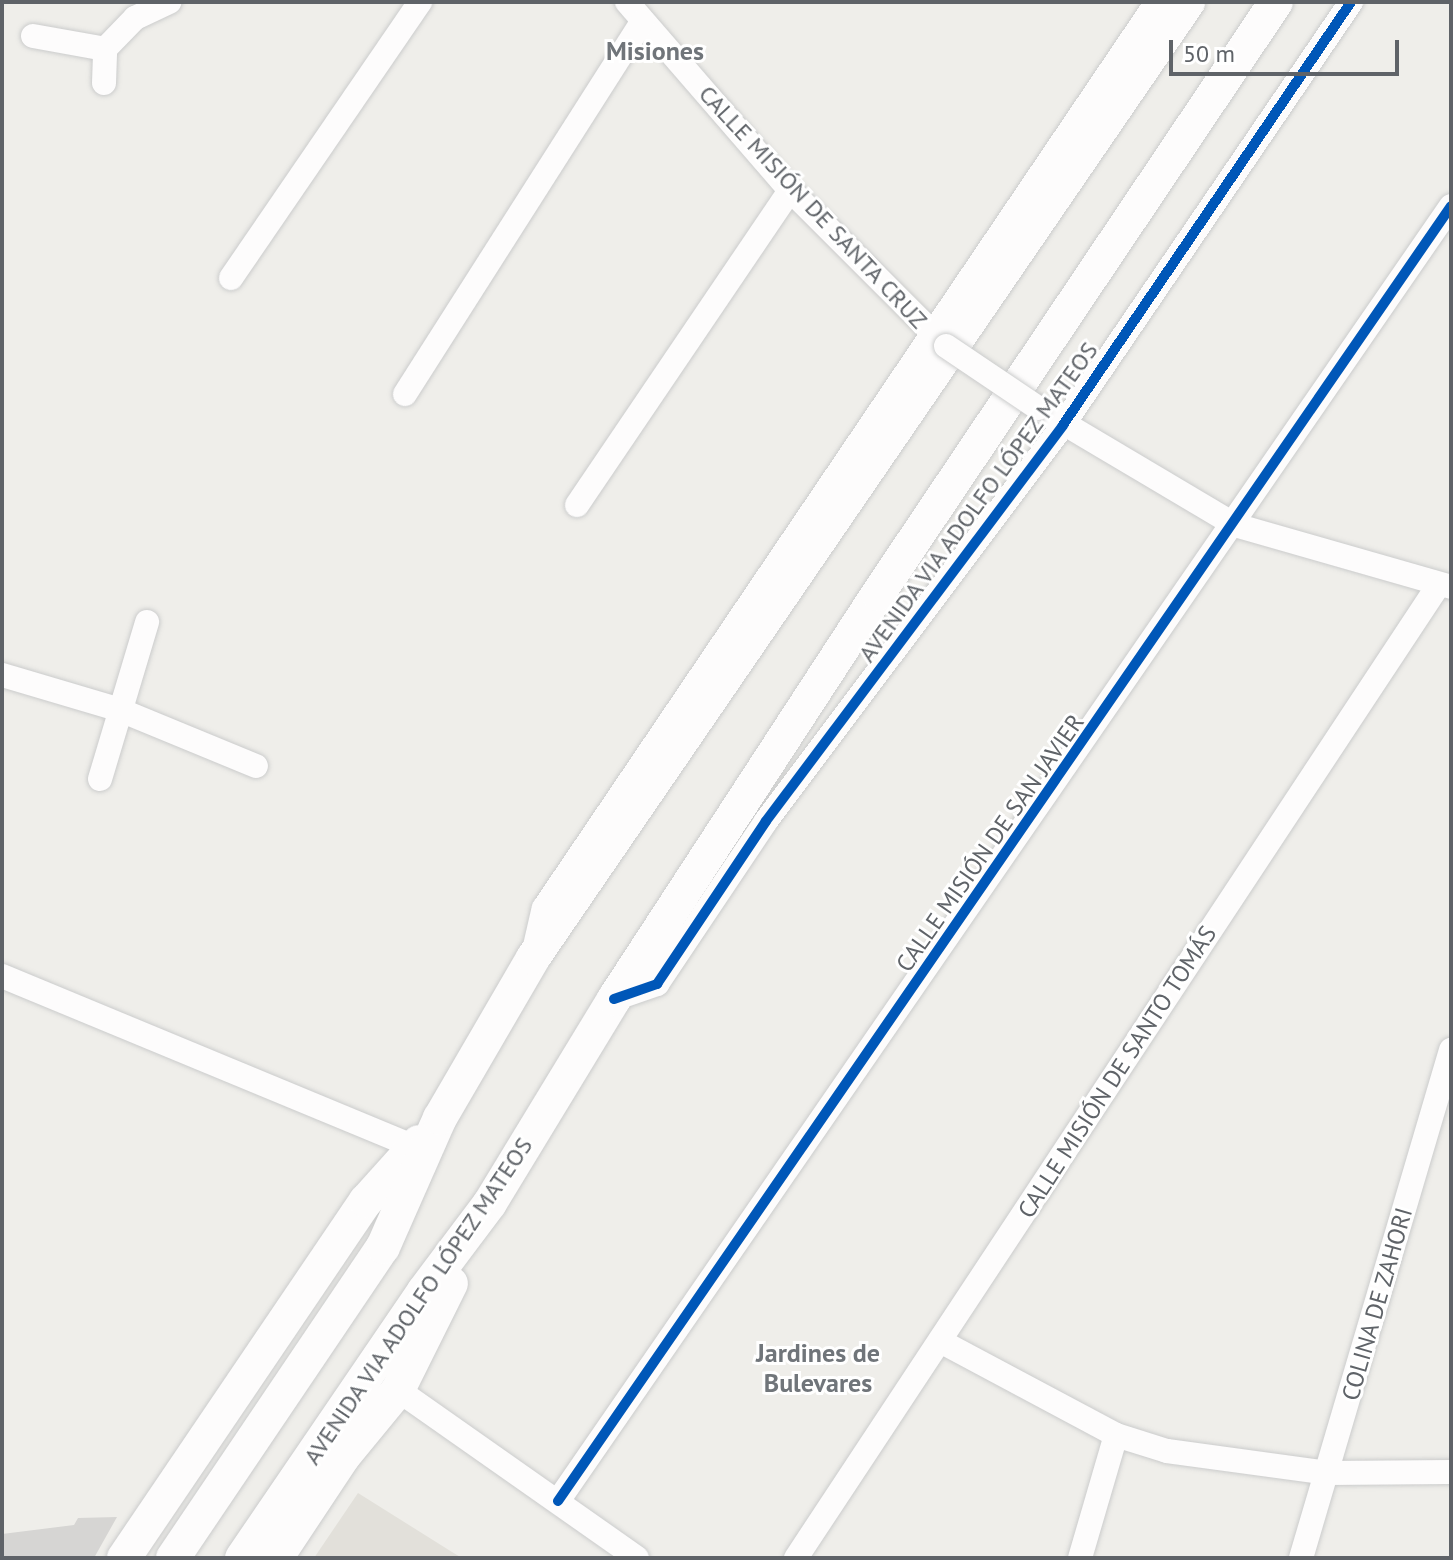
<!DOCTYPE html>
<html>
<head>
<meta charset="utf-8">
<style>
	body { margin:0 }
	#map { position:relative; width:1453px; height:1560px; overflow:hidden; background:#efeeea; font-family:"PT Sans",sans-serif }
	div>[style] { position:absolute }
	.education>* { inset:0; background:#e2e0da }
	.building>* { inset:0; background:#d6d5d3 }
	.roads { filter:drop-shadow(0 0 2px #cbcccc) drop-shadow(0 0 2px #cbcccc) }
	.street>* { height:24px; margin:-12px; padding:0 12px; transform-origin:12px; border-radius:12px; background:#fdfcfc }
	.secondary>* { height:34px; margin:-17px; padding:0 17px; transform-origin:17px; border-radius:17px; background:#fdfcfc }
	.bridges { filter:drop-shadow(0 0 2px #cbcccc) drop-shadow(0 0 2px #cbcccc) }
	.street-bridge>* { height:24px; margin:-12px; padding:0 12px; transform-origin:12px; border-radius:12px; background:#fdfcfc }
	.cycleway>* { height:10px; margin:-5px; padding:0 5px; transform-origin:5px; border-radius:5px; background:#0057b8 }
	span { translate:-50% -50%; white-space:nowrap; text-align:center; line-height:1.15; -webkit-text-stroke:6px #fff; paint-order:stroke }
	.street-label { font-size:24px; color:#5f6368 }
	.neighbourhood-label { font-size:26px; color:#70757a; font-weight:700 }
	.frame { position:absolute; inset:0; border:4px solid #5f6368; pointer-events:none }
	.scale { position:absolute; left:1169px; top:40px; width:230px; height:36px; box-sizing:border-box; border:4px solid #5f6368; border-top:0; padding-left:10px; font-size:24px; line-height:28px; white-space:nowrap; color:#5f6368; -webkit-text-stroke:6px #fff; paint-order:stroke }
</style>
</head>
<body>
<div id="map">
	<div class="education">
		<div style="clip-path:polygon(358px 1493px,452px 1552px,462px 1558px,314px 1558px)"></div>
	</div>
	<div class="building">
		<div style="clip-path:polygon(117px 1517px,94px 1558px,2px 1558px,2px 1534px,74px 1525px,78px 1518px)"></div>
	</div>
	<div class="roads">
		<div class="street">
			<div style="left:627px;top:2px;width:249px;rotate:49.1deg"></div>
			<div style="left:790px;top:190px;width:218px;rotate:45deg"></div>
			<div style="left:33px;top:36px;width:73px;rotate:10.2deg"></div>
			<div style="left:105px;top:49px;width:43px;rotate:-45.9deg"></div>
			<div style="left:135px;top:18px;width:38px;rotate:-25deg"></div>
			<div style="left:104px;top:83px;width:34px;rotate:-88deg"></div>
			<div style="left:231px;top:278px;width:335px;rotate:-55.6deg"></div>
			<div style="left:405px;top:394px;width:442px;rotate:-57.5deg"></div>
			<div style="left:1038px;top:408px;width:229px;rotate:30.7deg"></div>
			<div style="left:1235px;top:525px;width:225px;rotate:16deg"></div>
			<div style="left:577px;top:505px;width:380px;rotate:-55.9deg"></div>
			<div style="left:2px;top:675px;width:123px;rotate:16.5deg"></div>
			<div style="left:120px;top:710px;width:147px;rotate:22.4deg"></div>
			<div style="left:100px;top:779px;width:164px;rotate:-73.3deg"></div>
			<div style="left:535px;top:946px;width:39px;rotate:-77deg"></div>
			<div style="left:544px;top:908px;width:1094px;rotate:-55.92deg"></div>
			<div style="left:2px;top:976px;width:446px;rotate:22.5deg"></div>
			<div style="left:614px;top:999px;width:46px;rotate:-19.2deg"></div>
			<div style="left:657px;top:984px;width:196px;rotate:-56.2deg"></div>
			<div style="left:766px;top:821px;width:495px;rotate:-53.1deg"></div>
			<div style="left:1063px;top:425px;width:512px;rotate:-55.75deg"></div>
			<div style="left:940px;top:1341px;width:200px;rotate:28.1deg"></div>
			<div style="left:1116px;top:1435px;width:53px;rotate:17.4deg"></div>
			<div style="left:1167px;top:1451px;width:162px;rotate:7.8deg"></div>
			<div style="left:1328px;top:1473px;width:123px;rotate:-0.5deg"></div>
			<div style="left:398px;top:1390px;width:292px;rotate:35.1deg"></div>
			<div style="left:558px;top:1501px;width:1573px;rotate:-55.41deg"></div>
			<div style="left:796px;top:1558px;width:1165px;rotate:-56.56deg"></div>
			<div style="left:1080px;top:1558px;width:128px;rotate:-73.7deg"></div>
			<div style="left:1301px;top:1558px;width:530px;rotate:-73.55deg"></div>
		</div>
		<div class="secondary">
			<div style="left:124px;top:1558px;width:431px;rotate:-55.9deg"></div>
			<div style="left:366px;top:1201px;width:79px;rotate:-48.1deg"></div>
			<div style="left:173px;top:1558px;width:375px;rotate:-56deg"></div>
			<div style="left:383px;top:1247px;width:141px;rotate:-66.2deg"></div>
			<div style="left:440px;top:1118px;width:185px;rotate:-59.8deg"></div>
			<div style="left:533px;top:958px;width:1159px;rotate:-55.58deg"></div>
			<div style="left:242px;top:1558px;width:323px;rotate:-55.7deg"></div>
			<div style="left:424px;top:1291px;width:110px;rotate:-53.1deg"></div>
			<div style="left:490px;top:1203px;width:239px;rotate:-58.7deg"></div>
			<div style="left:614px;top:999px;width:483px;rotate:-56.9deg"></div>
			<div style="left:878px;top:594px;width:713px;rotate:-56.09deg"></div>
			<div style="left:276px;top:1558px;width:121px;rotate:-56.4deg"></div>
			<div style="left:343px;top:1457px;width:87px;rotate:-50.6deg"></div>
			<div style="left:398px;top:1390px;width:119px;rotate:-63.6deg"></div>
		</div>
	</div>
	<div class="bridges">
		<div class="street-bridge">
			<div style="left:946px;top:346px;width:111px;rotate:34deg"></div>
		</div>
	</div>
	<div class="cycleway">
		<div style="left:614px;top:999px;width:46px;rotate:-19.2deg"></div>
		<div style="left:657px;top:984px;width:196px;rotate:-56.2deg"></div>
		<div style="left:766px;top:821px;width:495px;rotate:-53.1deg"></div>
		<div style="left:1063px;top:425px;width:512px;rotate:-55.75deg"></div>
		<div style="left:558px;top:1501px;width:1573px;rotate:-55.41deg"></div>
	</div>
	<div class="street-label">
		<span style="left:813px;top:207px;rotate:47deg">CALLE MISIÓN DE SANTA CRUZ</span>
		<span style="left:978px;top:502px;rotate:-54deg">AVENIDA VIA ADOLFO LÓPEZ MATEOS</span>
		<span style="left:990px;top:843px;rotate:-55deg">CALLE MISIÓN DE SAN JAVIER</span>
		<span style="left:1117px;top:1072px;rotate:-57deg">CALLE MISIÓN DE SANTO TOMÁS</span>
		<span style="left:418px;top:1301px;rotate:-56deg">AVENIDA VIA ADOLFO LÓPEZ MATEOS</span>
		<span style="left:1377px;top:1304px;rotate:-74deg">COLINA DE ZAHORI</span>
	</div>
	<div class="neighbourhood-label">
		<span style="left:655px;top:51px">Misiones</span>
		<span style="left:818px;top:1368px">Jardines de<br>Bulevares</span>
	</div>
	<div class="frame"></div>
	<div class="scale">50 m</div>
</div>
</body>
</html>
